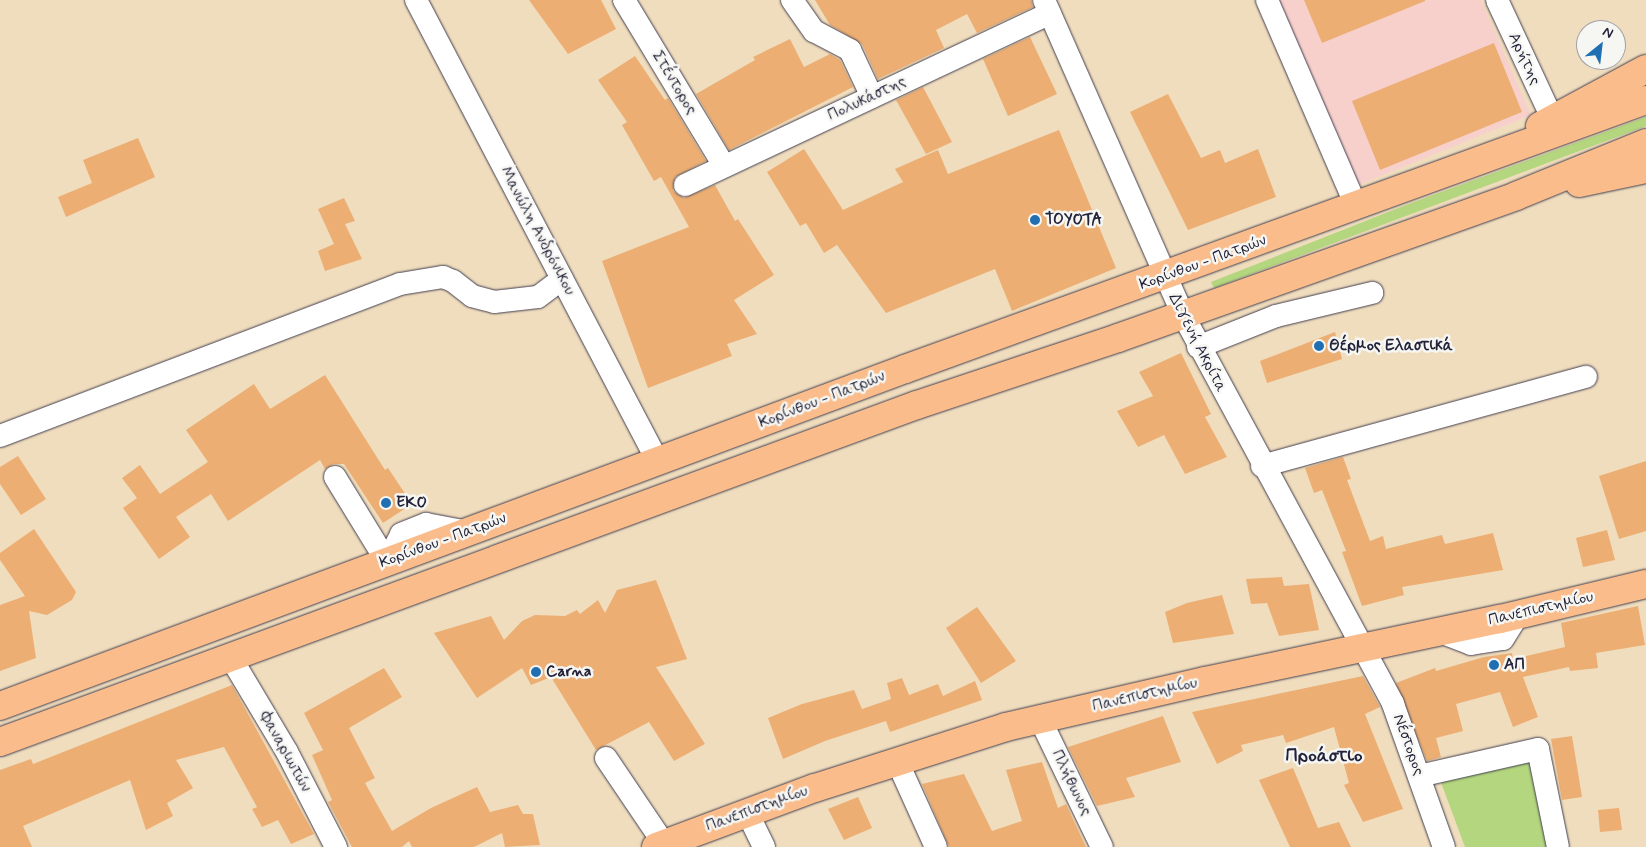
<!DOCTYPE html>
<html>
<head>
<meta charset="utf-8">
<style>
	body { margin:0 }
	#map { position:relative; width:1646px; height:847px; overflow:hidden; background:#f0ddbe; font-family:Mynerve,sans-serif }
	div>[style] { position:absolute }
	.built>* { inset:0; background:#f7d0cc }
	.green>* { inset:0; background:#b4d67e }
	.building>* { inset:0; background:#ecae73 }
	.roads { filter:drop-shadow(0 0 1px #413e4f) drop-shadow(0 0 1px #413e4f) }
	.minor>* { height:22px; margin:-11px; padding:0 11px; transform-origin:11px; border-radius:11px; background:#fff }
	.major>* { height:28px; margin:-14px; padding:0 14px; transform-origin:14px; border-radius:14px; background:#fabc8b }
	.highway>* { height:28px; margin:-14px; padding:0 14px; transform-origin:14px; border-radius:14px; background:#fabc8b }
	.dots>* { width:14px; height:14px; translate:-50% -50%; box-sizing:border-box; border:2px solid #f6f6f2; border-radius:50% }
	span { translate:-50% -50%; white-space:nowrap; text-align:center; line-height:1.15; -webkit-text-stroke:5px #f6f6f2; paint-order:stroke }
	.street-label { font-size:16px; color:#22223b }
	.poi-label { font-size:16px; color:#22223b; font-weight:700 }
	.left { translate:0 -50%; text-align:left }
	.quarter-label { font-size:19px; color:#22223b; font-weight:700 }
	.north { position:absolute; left:1576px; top:20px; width:50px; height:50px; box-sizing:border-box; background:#f6f6f2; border:1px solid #a1a1a9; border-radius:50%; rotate:29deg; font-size:14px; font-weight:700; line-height:20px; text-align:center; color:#22223b }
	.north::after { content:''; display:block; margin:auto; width:18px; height:22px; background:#1f6fb2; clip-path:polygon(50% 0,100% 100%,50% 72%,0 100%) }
</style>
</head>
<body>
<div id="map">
	<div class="built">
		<div style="clip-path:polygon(1276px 0,1481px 0,1531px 115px,1356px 186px)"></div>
	</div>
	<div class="green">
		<div style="clip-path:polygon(1646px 117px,1646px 126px,1214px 288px,1211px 282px,1406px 205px)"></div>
		<div style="clip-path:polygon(1530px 757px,1548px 847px,1465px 847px,1439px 777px)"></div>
	</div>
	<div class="building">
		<div style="clip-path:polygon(529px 0,601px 0,616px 29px,568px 54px)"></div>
		<div style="clip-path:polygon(815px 0,1031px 0,1033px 7px,977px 33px,967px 14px,936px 30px,944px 48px,878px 79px,862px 44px,830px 25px)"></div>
		<div style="clip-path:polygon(1304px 0,1425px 0,1425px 1px,1322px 43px)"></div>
		<div style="clip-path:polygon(1030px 37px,1057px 94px,1008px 116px,983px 59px)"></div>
		<div style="clip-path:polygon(790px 39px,804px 67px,830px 54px,840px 60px,853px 87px,729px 150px,696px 94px,755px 60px,753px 57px)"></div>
		<div style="clip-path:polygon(1494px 43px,1522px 112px,1380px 170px,1352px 101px)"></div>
		<div style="clip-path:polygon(635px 56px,665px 100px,668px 98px,706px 161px,675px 177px,673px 191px,684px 198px,715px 185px,735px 221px,738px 219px,774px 275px,734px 300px,757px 334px,727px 344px,732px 356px,648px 388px,602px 261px,689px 227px,661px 177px,654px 181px,622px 125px,627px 122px,598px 80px)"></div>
		<div style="clip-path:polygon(923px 87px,952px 142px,926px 154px,896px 100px)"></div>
		<div style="clip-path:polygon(1168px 94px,1201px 158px,1220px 150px,1225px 163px,1258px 149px,1276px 197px,1188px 230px,1130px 112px)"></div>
		<div style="clip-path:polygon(1059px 130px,1116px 268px,1012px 311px,995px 269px,886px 313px,837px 245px,824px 253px,806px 223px,800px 226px,767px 172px,804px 149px,843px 210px,903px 182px,895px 169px,938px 150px,948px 174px)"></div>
		<div style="clip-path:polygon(138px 138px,155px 177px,66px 217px,58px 197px,92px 183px,83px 160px)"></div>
		<div style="clip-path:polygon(344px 198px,355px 221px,345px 224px,362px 259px,325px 271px,318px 251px,334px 244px,318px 209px)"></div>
		<div style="clip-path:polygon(1335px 332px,1342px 359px,1267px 383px,1260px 361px)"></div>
		<div style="clip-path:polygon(1181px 353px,1211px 414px,1205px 417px,1227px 457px,1185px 474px,1164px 435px,1138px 447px,1117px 411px,1153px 396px,1139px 372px)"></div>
		<div style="clip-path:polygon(325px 375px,385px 470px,388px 468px,412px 504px,383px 523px,344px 464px,334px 464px,325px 469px,320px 460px,228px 521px,211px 494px,176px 517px,190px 537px,159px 559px,123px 508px,137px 498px,122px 478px,140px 465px,160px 494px,208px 462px,186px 430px,254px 384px,270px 409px)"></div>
		<div style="clip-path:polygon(18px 456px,46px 499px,21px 515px,0 484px,0 467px)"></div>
		<div style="clip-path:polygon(1343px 457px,1351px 479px,1347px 480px,1370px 541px,1383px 536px,1386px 549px,1442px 535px,1445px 544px,1493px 533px,1503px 570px,1402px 587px,1404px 595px,1362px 606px,1342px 552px,1346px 551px,1322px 490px,1314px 493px,1305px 468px)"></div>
		<div style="clip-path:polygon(1646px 461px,1646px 531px,1619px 539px,1599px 476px)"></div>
		<div style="clip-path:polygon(34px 529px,76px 592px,72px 600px,47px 615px,29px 611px,36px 658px,0 671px,0 605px,25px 596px,0 560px,0 553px)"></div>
		<div style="clip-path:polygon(1607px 530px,1615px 560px,1583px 567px,1576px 538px)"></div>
		<div style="clip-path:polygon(1282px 577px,1284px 586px,1309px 584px,1319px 630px,1279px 636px,1267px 603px,1251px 604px,1246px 579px)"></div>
		<div style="clip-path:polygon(656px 580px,687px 659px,656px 667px,705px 744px,674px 761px,649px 722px,596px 750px,551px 677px,531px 685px,522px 668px,477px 698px,434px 633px,491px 616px,504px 640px,522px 621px,535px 615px,565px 616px,577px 610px,580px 614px,598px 600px,605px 613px,617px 590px)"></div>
		<div style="clip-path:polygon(1222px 595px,1234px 634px,1173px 643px,1165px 612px,1187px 603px)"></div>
		<div style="clip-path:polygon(1638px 606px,1645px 645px,1596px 653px,1598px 668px,1570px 671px,1569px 667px,1523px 677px,1538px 717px,1513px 727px,1500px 692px,1456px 704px,1463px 731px,1436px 738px,1441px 757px,1427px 761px,1396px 683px,1435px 668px,1436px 671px,1484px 657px,1512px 653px,1513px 659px,1565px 647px,1561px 623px)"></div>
		<div style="clip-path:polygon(977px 607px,1016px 661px,981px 683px,946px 628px)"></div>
		<div style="clip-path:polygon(384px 668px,402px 697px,349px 728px,375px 778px,365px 783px,392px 831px,431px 808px,477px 787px,490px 812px,518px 805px,523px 814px,533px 814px,540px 845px,505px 847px,502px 833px,474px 847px,412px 847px,409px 841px,402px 847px,352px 847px,328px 802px,332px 800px,312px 755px,323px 750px,304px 713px)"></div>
		<div style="clip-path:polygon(1363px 676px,1380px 707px,1365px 714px,1403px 809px,1363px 822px,1344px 785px,1349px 783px,1334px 727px,1286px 743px,1283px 735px,1241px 745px,1243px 751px,1217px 764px,1192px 712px)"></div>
		<div style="clip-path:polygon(902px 678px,909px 695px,938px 684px,943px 696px,975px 681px,982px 700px,890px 732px,886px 721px,825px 741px,783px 759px,768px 718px,802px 704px,854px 690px,862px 709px,891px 699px,887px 683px)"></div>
		<div style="clip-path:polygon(232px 685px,314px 834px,291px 844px,278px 820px,262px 827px,252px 809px,257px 807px,224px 747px,176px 760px,193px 788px,167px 803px,173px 816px,146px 830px,130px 780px,23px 826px,32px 847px,0 847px,0 770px,31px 759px,33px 764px)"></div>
		<div style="clip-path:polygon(1163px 716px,1181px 762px,1126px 778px,1135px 797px,1097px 806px,1068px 747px)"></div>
		<div style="clip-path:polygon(1572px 736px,1582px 797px,1562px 800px,1551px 739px)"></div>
		<div style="clip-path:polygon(1042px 762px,1058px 808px,1066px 804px,1086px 847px,949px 847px,922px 784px,964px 774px,992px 831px,1022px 821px,1006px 770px)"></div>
		<div style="clip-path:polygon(1293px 768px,1318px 828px,1339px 822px,1351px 847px,1290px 847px,1259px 780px)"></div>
		<div style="clip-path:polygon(858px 797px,872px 828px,844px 840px,828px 809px)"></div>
		<div style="clip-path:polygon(1619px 808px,1622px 830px,1600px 832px,1598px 810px)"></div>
	</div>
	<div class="roads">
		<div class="minor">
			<div style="left:416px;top:0;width:522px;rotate:62.35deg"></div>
			<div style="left:624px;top:0;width:194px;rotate:58.9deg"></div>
			<div style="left:792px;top:0;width:38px;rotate:55deg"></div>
			<div style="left:814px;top:31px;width:41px;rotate:27.8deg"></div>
			<div style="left:850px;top:50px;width:52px;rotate:64.9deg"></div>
			<div style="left:1044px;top:0;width:344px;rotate:66.2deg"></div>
			<div style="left:1183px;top:315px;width:442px;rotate:61.6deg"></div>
			<div style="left:1393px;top:704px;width:152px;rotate:70.4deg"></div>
			<div style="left:1267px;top:0;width:224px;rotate:66.6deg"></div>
			<div style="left:1497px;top:0;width:130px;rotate:65deg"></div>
			<div style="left:685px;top:185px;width:403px;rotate:-25.2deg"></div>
			<div style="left:1198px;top:347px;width:84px;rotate:-21.7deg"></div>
			<div style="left:1276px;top:316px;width:99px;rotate:-13.5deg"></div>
			<div style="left:0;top:436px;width:428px;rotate:-20.8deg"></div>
			<div style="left:400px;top:284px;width:44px;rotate:-9.2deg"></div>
			<div style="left:443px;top:277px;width:11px;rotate:22deg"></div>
			<div style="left:453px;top:281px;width:24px;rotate:38deg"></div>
			<div style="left:472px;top:296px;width:23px;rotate:15deg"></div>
			<div style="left:494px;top:302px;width:44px;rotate:-6.5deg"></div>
			<div style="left:538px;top:297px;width:30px;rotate:-37deg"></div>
			<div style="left:1262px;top:466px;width:336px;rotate:-15.4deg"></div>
			<div style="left:335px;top:477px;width:100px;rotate:58.5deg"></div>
			<div style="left:387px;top:562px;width:31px;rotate:-63deg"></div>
			<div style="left:401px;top:534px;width:27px;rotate:-22deg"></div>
			<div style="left:426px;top:524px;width:43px;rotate:10.8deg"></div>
			<div style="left:1440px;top:632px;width:33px;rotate:21deg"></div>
			<div style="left:1471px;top:644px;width:32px;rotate:-9deg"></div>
			<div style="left:1503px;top:639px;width:28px;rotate:-58deg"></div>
			<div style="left:231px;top:658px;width:109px;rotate:59.2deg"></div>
			<div style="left:287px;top:752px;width:107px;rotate:62.7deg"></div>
			<div style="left:1040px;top:719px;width:142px;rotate:64.2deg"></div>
			<div style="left:606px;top:758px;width:104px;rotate:56deg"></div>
			<div style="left:897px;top:761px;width:94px;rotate:65.6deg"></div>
			<div style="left:1419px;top:776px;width:122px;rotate:-12.8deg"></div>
			<div style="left:1538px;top:749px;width:100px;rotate:78.5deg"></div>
			<div style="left:747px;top:812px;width:39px;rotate:64deg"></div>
		</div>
		<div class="major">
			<div style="left:656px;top:847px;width:170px;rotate:-20.4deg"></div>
			<div style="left:815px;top:788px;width:201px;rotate:-17.7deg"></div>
			<div style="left:1006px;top:727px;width:204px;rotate:-13deg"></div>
			<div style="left:1205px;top:681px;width:301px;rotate:-11.9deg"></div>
			<div style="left:1500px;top:619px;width:150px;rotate:-13.5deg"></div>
		</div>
		<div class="highway">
			<div style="left:1540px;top:126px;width:120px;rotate:-28.3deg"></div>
			<div style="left:1579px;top:183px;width:68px;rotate:-11.8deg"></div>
			<div style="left:0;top:706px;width:966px;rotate:-20.42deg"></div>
			<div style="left:905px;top:369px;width:788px;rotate:-19.95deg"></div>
			<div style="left:0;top:742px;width:977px;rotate:-20.18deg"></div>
			<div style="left:917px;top:405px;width:212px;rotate:-18.4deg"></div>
			<div style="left:1118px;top:338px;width:423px;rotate:-19.6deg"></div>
			<div style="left:1516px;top:196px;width:140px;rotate:-22.2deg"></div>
		</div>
	</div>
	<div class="dots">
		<div style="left:1035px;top:220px;background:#1f6fb2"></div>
		<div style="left:1319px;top:346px;background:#1f6fb2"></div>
		<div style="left:386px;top:503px;background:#1f6fb2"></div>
		<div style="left:1494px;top:665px;background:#1f6fb2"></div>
		<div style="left:536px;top:672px;background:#1f6fb2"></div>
	</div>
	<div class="street-label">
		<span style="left:1524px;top:59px;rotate:65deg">Αρήτης</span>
		<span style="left:674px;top:83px;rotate:59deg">Στέντορος</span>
		<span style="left:867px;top:99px;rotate:-25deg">Πολυκάστης</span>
		<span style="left:537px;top:231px;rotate:62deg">Μανώλη Ανδρόνικου</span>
		<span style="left:1203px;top:263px;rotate:-20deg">Κορίνθου - Πατρών</span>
		<span style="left:1197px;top:343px;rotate:63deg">Διγενή Ακρίτα</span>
		<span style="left:822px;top:400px;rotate:-21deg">Κορίνθου - Πατρών</span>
		<span style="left:443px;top:541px;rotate:-20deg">Κορίνθου - Πατρών</span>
		<span style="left:1541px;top:609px;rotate:-13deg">Πανεπιστημίου</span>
		<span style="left:1145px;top:695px;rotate:-13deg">Πανεπιστημίου</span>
		<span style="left:1408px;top:745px;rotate:70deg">Νέστορος</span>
		<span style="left:285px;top:752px;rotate:61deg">Φαναριωτών</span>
		<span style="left:1071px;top:783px;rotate:64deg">Πλήθωνος</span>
		<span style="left:757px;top:809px;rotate:-20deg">Πανεπιστημίου</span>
	</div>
	<div class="poi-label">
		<span class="left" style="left:1045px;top:220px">TOYOTA</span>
		<span class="left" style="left:1329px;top:346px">Θέρμος Ελαστικά</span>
		<span class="left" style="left:396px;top:503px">EKO</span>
		<span class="left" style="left:1504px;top:665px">ΑΠ</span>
		<span class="left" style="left:546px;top:672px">Carna</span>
	</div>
	<div class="quarter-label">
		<span style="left:1324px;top:756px">Προάστιο</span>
	</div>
	<div class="north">N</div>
</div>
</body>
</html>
